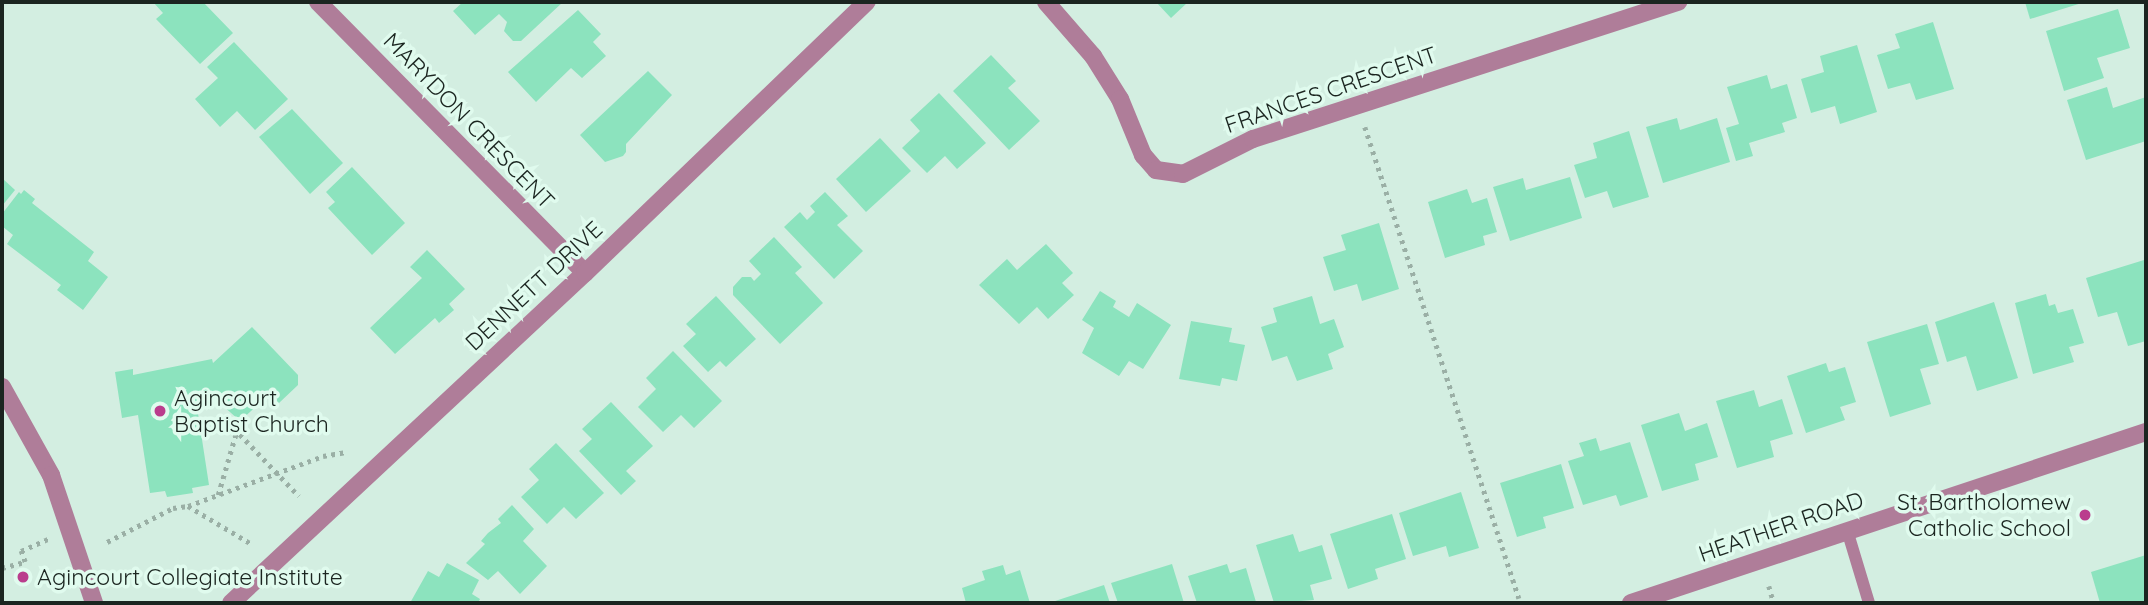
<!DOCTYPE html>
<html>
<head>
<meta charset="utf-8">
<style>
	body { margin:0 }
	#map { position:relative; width:2148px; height:605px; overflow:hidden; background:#d3eee1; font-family:Quicksand,sans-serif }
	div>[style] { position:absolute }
	.building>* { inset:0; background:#8ce3be }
	.path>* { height:4.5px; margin-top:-2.25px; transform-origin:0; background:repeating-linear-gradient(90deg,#9aafa5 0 3.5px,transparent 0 8.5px) }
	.service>* { height:12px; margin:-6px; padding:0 6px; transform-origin:6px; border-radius:6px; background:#af7d99 }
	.minor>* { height:18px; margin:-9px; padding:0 9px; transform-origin:9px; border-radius:9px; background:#af7d99 }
	.dots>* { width:19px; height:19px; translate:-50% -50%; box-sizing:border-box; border:4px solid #e0fbee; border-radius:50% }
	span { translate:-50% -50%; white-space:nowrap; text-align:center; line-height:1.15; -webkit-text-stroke:7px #e0fbee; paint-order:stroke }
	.street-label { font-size:23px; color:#1b2520 }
	.poi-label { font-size:23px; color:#1b2520 }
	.left { translate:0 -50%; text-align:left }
	.right { translate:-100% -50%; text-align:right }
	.frame { position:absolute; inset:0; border:4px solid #1b2520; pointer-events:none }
</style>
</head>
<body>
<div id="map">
	<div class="building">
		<div style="clip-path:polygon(153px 2px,203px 2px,233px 33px,200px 64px,156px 19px,163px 13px)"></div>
		<div style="clip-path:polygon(463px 2px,563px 2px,521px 41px,513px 41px,504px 31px,507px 22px,499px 14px,475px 35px,453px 11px)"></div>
		<div style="clip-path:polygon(1156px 2px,1188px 2px,1171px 18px)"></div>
		<div style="clip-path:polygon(2025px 2px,2085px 2px,2030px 19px)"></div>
		<div style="clip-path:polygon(2118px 9px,2130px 48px,2097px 58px,2104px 78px,2064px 91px,2046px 31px)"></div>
		<div style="clip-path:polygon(578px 10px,601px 34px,593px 42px,606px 56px,582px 78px,571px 68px,536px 102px,508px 72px)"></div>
		<div style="clip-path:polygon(1933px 22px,1954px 89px,1916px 100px,1910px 83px,1888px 89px,1877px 55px,1900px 48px,1895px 34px)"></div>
		<div style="clip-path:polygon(234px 42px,288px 99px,255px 130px,237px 111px,220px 127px,195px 99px,218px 78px,207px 67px)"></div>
		<div style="clip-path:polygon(1857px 45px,1877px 112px,1840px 124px,1835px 106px,1811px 113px,1801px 79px,1824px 72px,1820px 56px)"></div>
		<div style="clip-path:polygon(991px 55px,1016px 81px,1008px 88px,1040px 121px,1009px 150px,953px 91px)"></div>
		<div style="clip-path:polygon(648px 71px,672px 95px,626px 144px,626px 152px,623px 156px,605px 162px,580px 135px)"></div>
		<div style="clip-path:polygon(1767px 75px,1771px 89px,1787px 84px,1797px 118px,1782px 123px,1785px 132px,1749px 143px,1753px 156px,1736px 161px,1726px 128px,1739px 124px,1727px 87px)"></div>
		<div style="clip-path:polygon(2107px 87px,2113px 108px,2146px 97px,2146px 141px,2086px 160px,2067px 100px)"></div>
		<div style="clip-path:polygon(939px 93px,986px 143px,957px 169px,945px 156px,927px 173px,902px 148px,920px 131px,910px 120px)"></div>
		<div style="clip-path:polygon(292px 109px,343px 163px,310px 194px,259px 137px)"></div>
		<div style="clip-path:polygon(1677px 118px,1680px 130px,1717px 118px,1730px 162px,1663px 183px,1646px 127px)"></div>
		<div style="clip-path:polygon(1629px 131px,1649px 197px,1613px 208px,1607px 191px,1585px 198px,1574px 165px,1597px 158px,1593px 143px)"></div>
		<div style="clip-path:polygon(880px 138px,911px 171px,866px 212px,836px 179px)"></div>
		<div style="clip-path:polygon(352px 167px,405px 223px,372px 255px,328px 208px,335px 202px,326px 192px)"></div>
		<div style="clip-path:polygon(1570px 177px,1582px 218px,1510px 241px,1493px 187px,1523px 178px,1526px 190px)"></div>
		<div style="clip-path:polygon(2px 178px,15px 190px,2px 206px)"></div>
		<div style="clip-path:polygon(1467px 189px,1472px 203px,1487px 198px,1497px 232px,1483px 236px,1485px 245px,1445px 258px,1428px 202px)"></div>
		<div style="clip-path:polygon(24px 190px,35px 199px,32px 203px,94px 252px,88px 261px,108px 277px,83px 310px,57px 290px,61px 285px,7px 244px,13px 235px,2px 226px,2px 214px,19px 192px,21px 194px)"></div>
		<div style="clip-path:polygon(825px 192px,848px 216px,837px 225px,863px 251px,834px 279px,784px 227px,800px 212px,807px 220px,815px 212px,810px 206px)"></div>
		<div style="clip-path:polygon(1379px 223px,1399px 289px,1362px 301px,1357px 284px,1334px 291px,1323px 257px,1346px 250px,1341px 235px)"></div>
		<div style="clip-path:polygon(774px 237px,802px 267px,795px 273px,823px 303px,780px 344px,733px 295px,733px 287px,742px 277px,751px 277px,754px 281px,761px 274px,749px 261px)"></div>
		<div style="clip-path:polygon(1046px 244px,1073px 273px,1062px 283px,1074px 295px,1048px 319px,1037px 307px,1019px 324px,979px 285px,1007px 259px,1017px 270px)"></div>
		<div style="clip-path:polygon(427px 250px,465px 289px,449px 304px,454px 310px,439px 323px,435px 318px,395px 354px,370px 328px,422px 278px,410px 267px)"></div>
		<div style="clip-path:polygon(2144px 260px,2146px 341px,2128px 346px,2117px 312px,2098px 317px,2086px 278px)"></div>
		<div style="clip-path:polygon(1100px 291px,1116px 301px,1113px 307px,1129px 317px,1137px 303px,1171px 325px,1143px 369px,1129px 361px,1119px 376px,1082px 353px,1094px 328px,1082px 320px)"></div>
		<div style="clip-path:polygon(2046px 294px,2049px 306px,2055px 304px,2058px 313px,2073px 309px,2084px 343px,2069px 347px,2074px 362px,2033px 374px,2015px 303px)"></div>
		<div style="clip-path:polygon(716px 296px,756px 339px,726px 367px,720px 361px,708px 372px,683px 346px,696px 334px,686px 324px)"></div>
		<div style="clip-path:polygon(1312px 296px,1320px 324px,1334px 319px,1344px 347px,1328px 354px,1333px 369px,1297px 381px,1287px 356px,1272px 361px,1261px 327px,1277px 322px,1273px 308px)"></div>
		<div style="clip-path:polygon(1994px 302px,2018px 378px,1977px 391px,1966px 356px,1947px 362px,1935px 322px)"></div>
		<div style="clip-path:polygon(1191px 321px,1232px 328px,1229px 342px,1245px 345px,1237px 381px,1222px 378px,1220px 386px,1179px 379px)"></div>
		<div style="clip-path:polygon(1927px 324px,1939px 364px,1920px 369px,1931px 404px,1890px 417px,1867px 342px)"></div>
		<div style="clip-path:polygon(252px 327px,298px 375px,298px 385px,279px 403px,270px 394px,240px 421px,221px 404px,197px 407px,209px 485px,192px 488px,193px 493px,167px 497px,165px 491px,150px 493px,138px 415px,122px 418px,115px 372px,133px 369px,133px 375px,212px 359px,213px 363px)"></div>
		<div style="clip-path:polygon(673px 351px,722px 401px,694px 428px,681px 415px,663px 432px,638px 407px,656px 389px,646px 378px)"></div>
		<div style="clip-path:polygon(1826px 363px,1829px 372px,1845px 367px,1856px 402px,1840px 407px,1845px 420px,1806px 433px,1787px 376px)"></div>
		<div style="clip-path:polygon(1754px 390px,1759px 407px,1782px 399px,1793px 434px,1770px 441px,1774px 457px,1737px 468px,1716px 401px)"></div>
		<div style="clip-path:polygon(611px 402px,653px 446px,626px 471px,636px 481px,621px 495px,579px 451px,592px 439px,582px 429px)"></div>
		<div style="clip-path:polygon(1679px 413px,1685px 431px,1707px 423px,1718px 457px,1695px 464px,1699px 480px,1662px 491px,1641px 425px)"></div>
		<div style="clip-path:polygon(1596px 438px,1600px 451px,1630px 442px,1648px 497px,1620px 506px,1616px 495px,1583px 505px,1568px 461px,1584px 456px,1579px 443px)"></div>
		<div style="clip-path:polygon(556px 443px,604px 493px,576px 519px,564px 507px,547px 524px,521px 497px,539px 480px,529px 469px)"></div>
		<div style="clip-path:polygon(1561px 464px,1574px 508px,1543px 517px,1546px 528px,1517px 537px,1500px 483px)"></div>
		<div style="clip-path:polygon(1461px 492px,1479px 548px,1449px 557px,1446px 546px,1413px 556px,1399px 513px)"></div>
		<div style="clip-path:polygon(512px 505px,534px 529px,523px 541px,547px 566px,520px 594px,498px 571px,488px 580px,466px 563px,485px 544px,481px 541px,488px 533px,501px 523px,498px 519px)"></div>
		<div style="clip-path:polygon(1392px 514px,1406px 559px,1375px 569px,1378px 579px,1348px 589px,1330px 534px)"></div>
		<div style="clip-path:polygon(1293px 534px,1299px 552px,1322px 545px,1332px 579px,1310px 585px,1314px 600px,1274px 603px,1256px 545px)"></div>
		<div style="clip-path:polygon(2146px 555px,2146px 603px,2100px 603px,2091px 572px)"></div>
		<div style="clip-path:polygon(447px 563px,479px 580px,472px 594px,480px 599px,478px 603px,410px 603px,428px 571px,439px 577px)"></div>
		<div style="clip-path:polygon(1172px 564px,1184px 603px,1118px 603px,1111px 583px)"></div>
		<div style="clip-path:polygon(1227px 564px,1230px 573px,1246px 568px,1256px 602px,1197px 603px,1188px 576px)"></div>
		<div style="clip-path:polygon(1003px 565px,1006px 575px,1020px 570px,1030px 603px,966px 603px,962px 588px,985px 580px,982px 571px)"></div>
		<div style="clip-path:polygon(1104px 585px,1110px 603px,1049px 603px)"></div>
	</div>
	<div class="path">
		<div style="left:1365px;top:127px;width:496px;rotate:71.9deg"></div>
		<div style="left:234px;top:422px;width:6px;rotate:90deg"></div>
		<div style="left:234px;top:428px;width:94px;rotate:46.3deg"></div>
		<div style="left:218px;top:495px;width:68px;rotate:-73.7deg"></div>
		<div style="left:188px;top:506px;width:144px;rotate:-20.3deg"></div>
		<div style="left:323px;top:456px;width:22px;rotate:-10deg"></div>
		<div style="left:107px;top:542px;width:74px;rotate:-27.3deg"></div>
		<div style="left:173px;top:508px;width:15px;rotate:-8deg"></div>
		<div style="left:188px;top:506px;width:72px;rotate:30.8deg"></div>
		<div style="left:2px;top:568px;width:24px;rotate:-15deg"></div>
		<div style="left:25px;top:562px;width:12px;rotate:-110deg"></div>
		<div style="left:21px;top:551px;width:30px;rotate:-24deg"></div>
		<div style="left:1769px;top:586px;width:18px;rotate:74deg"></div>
	</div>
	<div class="service">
		<div style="left:1847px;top:530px;width:76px;rotate:73.2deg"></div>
	</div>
	<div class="minor">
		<div style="left:318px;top:2px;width:380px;rotate:45.4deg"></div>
		<div style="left:1046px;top:2px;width:72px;rotate:49deg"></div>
		<div style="left:1093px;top:56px;width:51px;rotate:57.9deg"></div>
		<div style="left:1120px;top:99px;width:61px;rotate:67.7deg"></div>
		<div style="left:1143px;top:155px;width:20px;rotate:49deg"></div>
		<div style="left:1156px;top:170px;width:27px;rotate:8deg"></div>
		<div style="left:1183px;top:174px;width:78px;rotate:-26.6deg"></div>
		<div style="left:1253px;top:139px;width:447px;rotate:-17.9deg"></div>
		<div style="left:2px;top:387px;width:101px;rotate:60.9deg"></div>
		<div style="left:51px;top:475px;width:135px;rotate:71.4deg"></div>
		<div style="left:231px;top:603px;width:484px;rotate:-43deg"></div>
		<div style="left:585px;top:273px;width:391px;rotate:-43.9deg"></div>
		<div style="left:1631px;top:603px;width:543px;rotate:-18.37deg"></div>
	</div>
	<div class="dots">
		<div style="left:160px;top:411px;background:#ba3d8d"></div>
		<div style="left:2085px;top:515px;background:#ba3d8d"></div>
		<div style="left:23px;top:577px;background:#ba3d8d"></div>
	</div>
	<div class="street-label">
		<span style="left:1331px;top:90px;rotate:-19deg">FRANCES CRESCENT</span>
		<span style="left:469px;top:121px;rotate:46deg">MARYDON CRESCENT</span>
		<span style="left:534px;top:286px;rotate:-43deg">DENNETT DRIVE</span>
		<span style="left:1781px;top:527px;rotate:-19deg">HEATHER ROAD</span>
	</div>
	<div class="poi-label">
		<span class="left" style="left:174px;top:411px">Agincourt<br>Baptist Church</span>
		<span class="right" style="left:2071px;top:515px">St. Bartholomew<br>Catholic School</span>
		<span class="left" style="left:37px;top:577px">Agincourt Collegiate Institute</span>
	</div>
	<div class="frame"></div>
</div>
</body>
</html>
